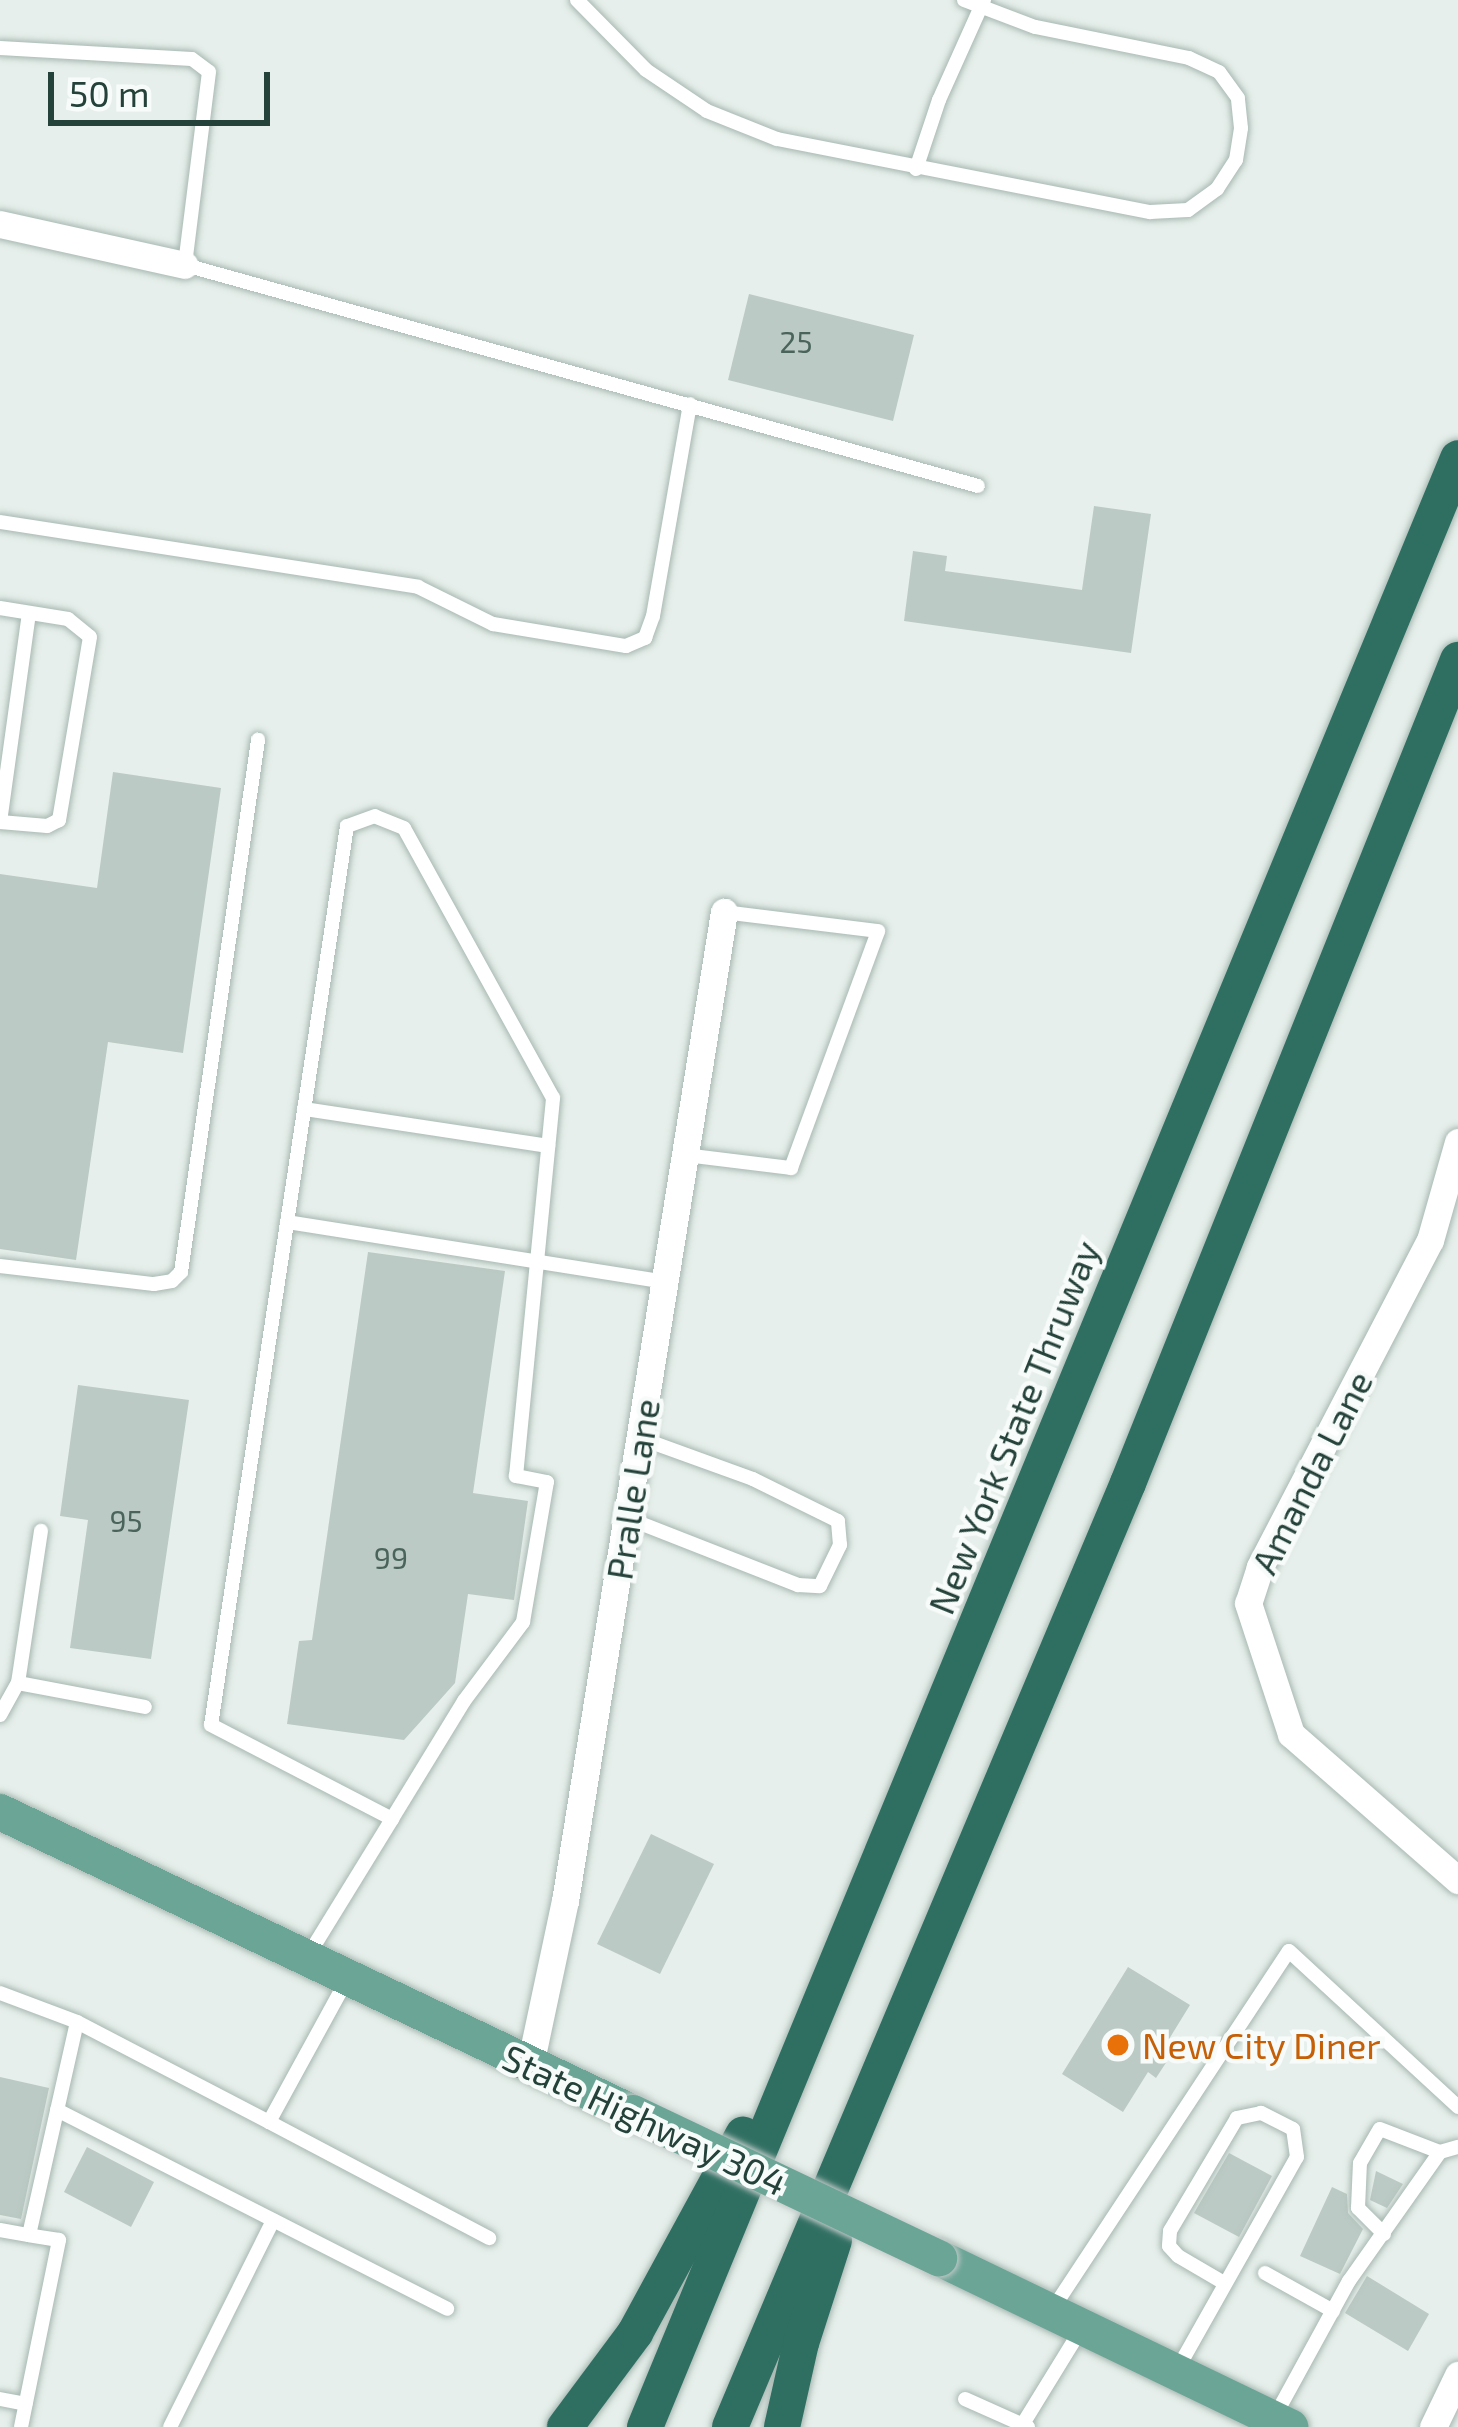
<!DOCTYPE html>
<html>
<head>
<meta charset="utf-8">
<style>
	body { margin:0 }
	#map { position:relative; width:1458px; height:2427px; overflow:hidden; background:#e6efeb; font-family:"Exo 2",sans-serif }
	div>[style] { position:absolute }
	.building>* { inset:0; background:#bbcac4 }
	.roads { filter:drop-shadow(0 0 3px #a8b8b2) drop-shadow(0 0 3px #a8b8b2) }
	.service>* { height:14px; margin:-7px; padding:0 7px; transform-origin:7px; border-radius:7px; background:#fff }
	.minor>* { height:27px; margin:-13.5px; padding:0 13.5px; transform-origin:13.5px; border-radius:13.5px; background:#fff }
	.primary>* { height:36px; margin:-18px; padding:0 18px; transform-origin:18px; border-radius:18px; background:#6aa596 }
	.motorway>* { height:36px; margin:-18px; padding:0 18px; transform-origin:18px; border-radius:18px; background:#2f6f62 }
	.bridges { filter:drop-shadow(0 0 3px #c2cac8) drop-shadow(0 0 3px #c2cac8) }
	.primary-bridge>* { height:36px; margin:-18px; padding:0 18px; transform-origin:18px; border-radius:18px; background:#6aa596 }
	.dots>* { width:33px; height:33px; translate:-50% -50%; box-sizing:border-box; border:6px solid #f7fbf9; border-radius:50% }
	span { translate:-50% -50%; white-space:nowrap; text-align:center; line-height:1.15; -webkit-text-stroke:9px #f7fbf9; paint-order:stroke }
	.number-label { font-size:30px; color:#4a645c }
	.number-label span { -webkit-text-stroke-width:0 }
	.street-label { font-size:36px; color:#24423a }
	.food-label { font-size:36px; color:#c56008 }
	.left { translate:0 -50%; text-align:left }
	.scale { position:absolute; left:48px; top:72px; width:222px; height:54px; box-sizing:border-box; border:6px solid #24423a; border-top:0; padding-left:15px; font-size:36px; line-height:42px; white-space:nowrap; color:#24423a; -webkit-text-stroke:9px #f7fbf9; paint-order:stroke }
</style>
</head>
<body>
<div id="map">
	<div class="building">
		<div style="clip-path:polygon(749px 294px,914px 335px,893px 421px,728px 380px)"></div>
		<div style="clip-path:polygon(1094px 506px,1151px 514px,1131px 653px,904px 621px,913px 551px,947px 556px,945px 571px,1082px 590px)"></div>
		<div style="clip-path:polygon(113px 772px,221px 788px,183px 1053px,108px 1042px,76px 1260px,0 1249px,0 874px,97px 888px)"></div>
		<div style="clip-path:polygon(368px 1252px,505px 1271px,473px 1493px,528px 1501px,514px 1600px,468px 1594px,455px 1683px,404px 1740px,287px 1724px,299px 1641px,312px 1640px)"></div>
		<div style="clip-path:polygon(78px 1385px,189px 1400px,151px 1659px,70px 1648px,88px 1520px,60px 1516px)"></div>
		<div style="clip-path:polygon(651px 1834px,714px 1864px,660px 1974px,597px 1944px)"></div>
		<div style="clip-path:polygon(1128px 1967px,1190px 2005px,1166px 2044px,1175px 2049px,1156px 2078px,1148px 2072px,1123px 2112px,1062px 2074px)"></div>
		<div style="clip-path:polygon(0 2077px,49px 2088px,21px 2219px,0 2215px)"></div>
		<div style="clip-path:polygon(87px 2147px,154px 2182px,131px 2227px,64px 2192px)"></div>
		<div style="clip-path:polygon(1229px 2153px,1272px 2176px,1239px 2237px,1194px 2213px)"></div>
		<div style="clip-path:polygon(1376px 2171px,1403px 2184px,1387px 2208px,1370px 2200px)"></div>
		<div style="clip-path:polygon(1332px 2187px,1347px 2194px,1348px 2213px,1363px 2229px,1340px 2274px,1300px 2256px)"></div>
		<div style="clip-path:polygon(1367px 2276px,1429px 2314px,1408px 2351px,1345px 2313px)"></div>
	</div>
	<div class="roads">
		<div class="service">
			<div style="left:577px;top:0;width:98px;rotate:45.4deg"></div>
			<div style="left:646px;top:70px;width:73px;rotate:33.9deg"></div>
			<div style="left:707px;top:111px;width:75px;rotate:21.8deg"></div>
			<div style="left:777px;top:139px;width:380px;rotate:11.1deg"></div>
			<div style="left:1150px;top:212px;width:38px;rotate:-3deg"></div>
			<div style="left:1188px;top:210px;width:36px;rotate:-36deg"></div>
			<div style="left:1217px;top:189px;width:35px;rotate:-57deg"></div>
			<div style="left:1236px;top:160px;width:32px;rotate:-81deg"></div>
			<div style="left:1241px;top:128px;width:30px;rotate:-96deg"></div>
			<div style="left:1238px;top:98px;width:32px;rotate:-126deg"></div>
			<div style="left:1219px;top:72px;width:33px;rotate:-155deg"></div>
			<div style="left:1189px;top:58px;width:157px;rotate:-168.6deg"></div>
			<div style="left:1035px;top:27px;width:76px;rotate:-159.2deg"></div>
			<div style="left:0;top:48px;width:192px;rotate:3.3deg"></div>
			<div style="left:192px;top:59px;width:21px;rotate:37deg"></div>
			<div style="left:209px;top:72px;width:194px;rotate:97.1deg"></div>
			<div style="left:185px;top:265px;width:823px;rotate:15.57deg"></div>
			<div style="left:916px;top:169px;width:73px;rotate:-71.6deg"></div>
			<div style="left:939px;top:100px;width:110px;rotate:-65.8deg"></div>
			<div style="left:0;top:522px;width:423px;rotate:8.8deg"></div>
			<div style="left:418px;top:587px;width:84px;rotate:26.3deg"></div>
			<div style="left:493px;top:624px;width:135px;rotate:9.4deg"></div>
			<div style="left:626px;top:646px;width:21px;rotate:-23deg"></div>
			<div style="left:645px;top:638px;width:23px;rotate:-70deg"></div>
			<div style="left:653px;top:616px;width:215px;rotate:-80.1deg"></div>
			<div style="left:0;top:608px;width:69px;rotate:9.2deg"></div>
			<div style="left:68px;top:619px;width:28px;rotate:39deg"></div>
			<div style="left:90px;top:637px;width:186px;rotate:99.6deg"></div>
			<div style="left:59px;top:820px;width:13px;rotate:153deg"></div>
			<div style="left:47px;top:826px;width:47px;rotate:-175.1deg"></div>
			<div style="left:0;top:822px;width:211px;rotate:-82.1deg"></div>
			<div style="left:304px;top:1109px;width:247px;rotate:8.6deg"></div>
			<div style="left:685px;top:1155px;width:107px;rotate:7deg"></div>
			<div style="left:791px;top:1168px;width:252px;rotate:-69.8deg"></div>
			<div style="left:878px;top:931px;width:155px;rotate:-173deg"></div>
			<div style="left:287px;top:1222px;width:383px;rotate:9deg"></div>
			<div style="left:0;top:1266px;width:155px;rotate:6.7deg"></div>
			<div style="left:154px;top:1284px;width:18px;rotate:-9deg"></div>
			<div style="left:172px;top:1281px;width:13px;rotate:-45deg"></div>
			<div style="left:181px;top:1272px;width:538px;rotate:-81.76deg"></div>
			<div style="left:627px;top:1518px;width:184px;rotate:21.4deg"></div>
			<div style="left:798px;top:1585px;width:22px;rotate:3deg"></div>
			<div style="left:820px;top:1586px;width:46px;rotate:-64deg"></div>
			<div style="left:840px;top:1545px;width:24px;rotate:-95deg"></div>
			<div style="left:838px;top:1521px;width:95px;rotate:-153.7deg"></div>
			<div style="left:753px;top:1479px;width:120px;rotate:-160.1deg"></div>
			<div style="left:18px;top:1683px;width:129px;rotate:10.7deg"></div>
			<div style="left:0;top:1715px;width:37px;rotate:-61deg"></div>
			<div style="left:18px;top:1683px;width:154px;rotate:-81.4deg"></div>
			<div style="left:309px;top:1954px;width:158px;rotate:-58.4deg"></div>
			<div style="left:392px;top:1819px;width:138px;rotate:-58.6deg"></div>
			<div style="left:464px;top:1701px;width:99px;rotate:-53.2deg"></div>
			<div style="left:523px;top:1622px;width:142px;rotate:-80.3deg"></div>
			<div style="left:547px;top:1482px;width:32px;rotate:-169deg"></div>
			<div style="left:516px;top:1476px;width:380px;rotate:-84.4deg"></div>
			<div style="left:553px;top:1098px;width:308px;rotate:-118.9deg"></div>
			<div style="left:404px;top:828px;width:31px;rotate:-158deg"></div>
			<div style="left:375px;top:816px;width:30px;rotate:160deg"></div>
			<div style="left:347px;top:826px;width:909px;rotate:98.6deg"></div>
			<div style="left:211px;top:1725px;width:204px;rotate:27.4deg"></div>
			<div style="left:0;top:1993px;width:82px;rotate:20.6deg"></div>
			<div style="left:77px;top:2022px;width:216px;rotate:27.5deg"></div>
			<div style="left:269px;top:2122px;width:164px;rotate:-61.3deg"></div>
			<div style="left:57px;top:2110px;width:438px;rotate:27deg"></div>
			<div style="left:269px;top:2122px;width:249px;rotate:27.8deg"></div>
			<div style="left:0;top:2230px;width:29px;rotate:10deg"></div>
			<div style="left:29px;top:2235px;width:218px;rotate:-77.3deg"></div>
			<div style="left:1384px;top:2234px;width:37px;rotate:-135deg"></div>
			<div style="left:1358px;top:2208px;width:45px;rotate:-87.5deg"></div>
			<div style="left:1360px;top:2163px;width:39px;rotate:-60deg"></div>
			<div style="left:1380px;top:2129px;width:64px;rotate:21deg"></div>
			<div style="left:1265px;top:2273px;width:78px;rotate:29.2deg"></div>
			<div style="left:1052px;top:2310px;width:430px;rotate:-56.6deg"></div>
			<div style="left:1289px;top:1951px;width:230px;rotate:42.7deg"></div>
			<div style="left:1178px;top:2368px;width:242px;rotate:-60.6deg"></div>
			<div style="left:1297px;top:2157px;width:28px;rotate:-98deg"></div>
			<div style="left:1293px;top:2129px;width:36px;rotate:-153deg"></div>
			<div style="left:1261px;top:2113px;width:25px;rotate:168deg"></div>
			<div style="left:1237px;top:2118px;width:131px;rotate:120.7deg"></div>
			<div style="left:1170px;top:2231px;width:15px;rotate:94deg"></div>
			<div style="left:1169px;top:2246px;width:13px;rotate:48deg"></div>
			<div style="left:1178px;top:2256px;width:53px;rotate:30.4deg"></div>
			<div style="left:0;top:2399px;width:26px;rotate:11deg"></div>
			<div style="left:965px;top:2399px;width:69px;rotate:24deg"></div>
			<div style="left:1275px;top:2416px;width:154px;rotate:-61.3deg"></div>
			<div style="left:1349px;top:2281px;width:158px;rotate:-54.8deg"></div>
			<div style="left:1440px;top:2152px;width:19px;rotate:-16deg"></div>
			<div style="left:21px;top:2427px;width:191px;rotate:-78.5deg"></div>
			<div style="left:59px;top:2240px;width:30px;rotate:-171deg"></div>
			<div style="left:170px;top:2427px;width:231px;rotate:-63.5deg"></div>
			<div style="left:1021px;top:2427px;width:116px;rotate:-58.4deg"></div>
		</div>
		<div class="minor">
			<div style="left:0;top:224px;width:189px;rotate:12.5deg"></div>
			<div style="left:1458px;top:1142px;width:102px;rotate:105.9deg"></div>
			<div style="left:1430px;top:1240px;width:369px;rotate:117.5deg"></div>
			<div style="left:1260px;top:1567px;width:38px;rotate:108deg"></div>
			<div style="left:1248px;top:1603px;width:138px;rotate:71.8deg"></div>
			<div style="left:1291px;top:1734px;width:222px;rotate:41.2deg"></div>
			<div style="left:530px;top:2065px;width:168px;rotate:-78deg"></div>
			<div style="left:565px;top:1901px;width:1002px;rotate:-80.87deg"></div>
			<div style="left:1433px;top:2427px;width:58px;rotate:-64.3deg"></div>
		</div>
		<div class="primary">
			<div style="left:0;top:1812px;width:701px;rotate:25.43deg"></div>
			<div style="left:939px;top:2258px;width:390px;rotate:25.7deg"></div>
		</div>
		<div class="motorway">
			<div style="left:565px;top:2427px;width:117px;rotate:-53.3deg"></div>
			<div style="left:635px;top:2333px;width:226px;rotate:-61.4deg"></div>
			<div style="left:645px;top:2427px;width:2130px;rotate:-67.56deg"></div>
			<div style="left:730px;top:2427px;width:1024px;rotate:-67.14deg"></div>
			<div style="left:1128px;top:1483px;width:887px;rotate:-68.15deg"></div>
			<div style="left:782px;top:2427px;width:86px;rotate:-77.3deg"></div>
			<div style="left:801px;top:2343px;width:108px;rotate:-72.2deg"></div>
		</div>
	</div>
	<div class="bridges">
		<div class="primary-bridge">
			<div style="left:633px;top:2113px;width:339px;rotate:25.4deg"></div>
		</div>
	</div>
	<div class="dots">
		<div style="left:1118px;top:2045px;background:#e8710a"></div>
	</div>
	<div class="number-label">
		<span style="left:796px;top:341px">25</span>
		<span style="left:126px;top:1520px">95</span>
		<span style="left:391px;top:1557px">99</span>
	</div>
	<div class="street-label">
		<span style="left:1013px;top:1427px;rotate:-68deg">New York State Thruway</span>
		<span style="left:1311px;top:1472px;rotate:-63deg">Amanda Lane</span>
		<span style="left:632px;top:1489px;rotate:-81deg">Pralle Lane</span>
		<span style="left:645px;top:2119px;rotate:25deg">State Highway 304</span>
	</div>
	<div class="food-label">
		<span class="left" style="left:1142px;top:2045px">New City Diner</span>
	</div>
	<div class="scale">50 m</div>
</div>
</body>
</html>
